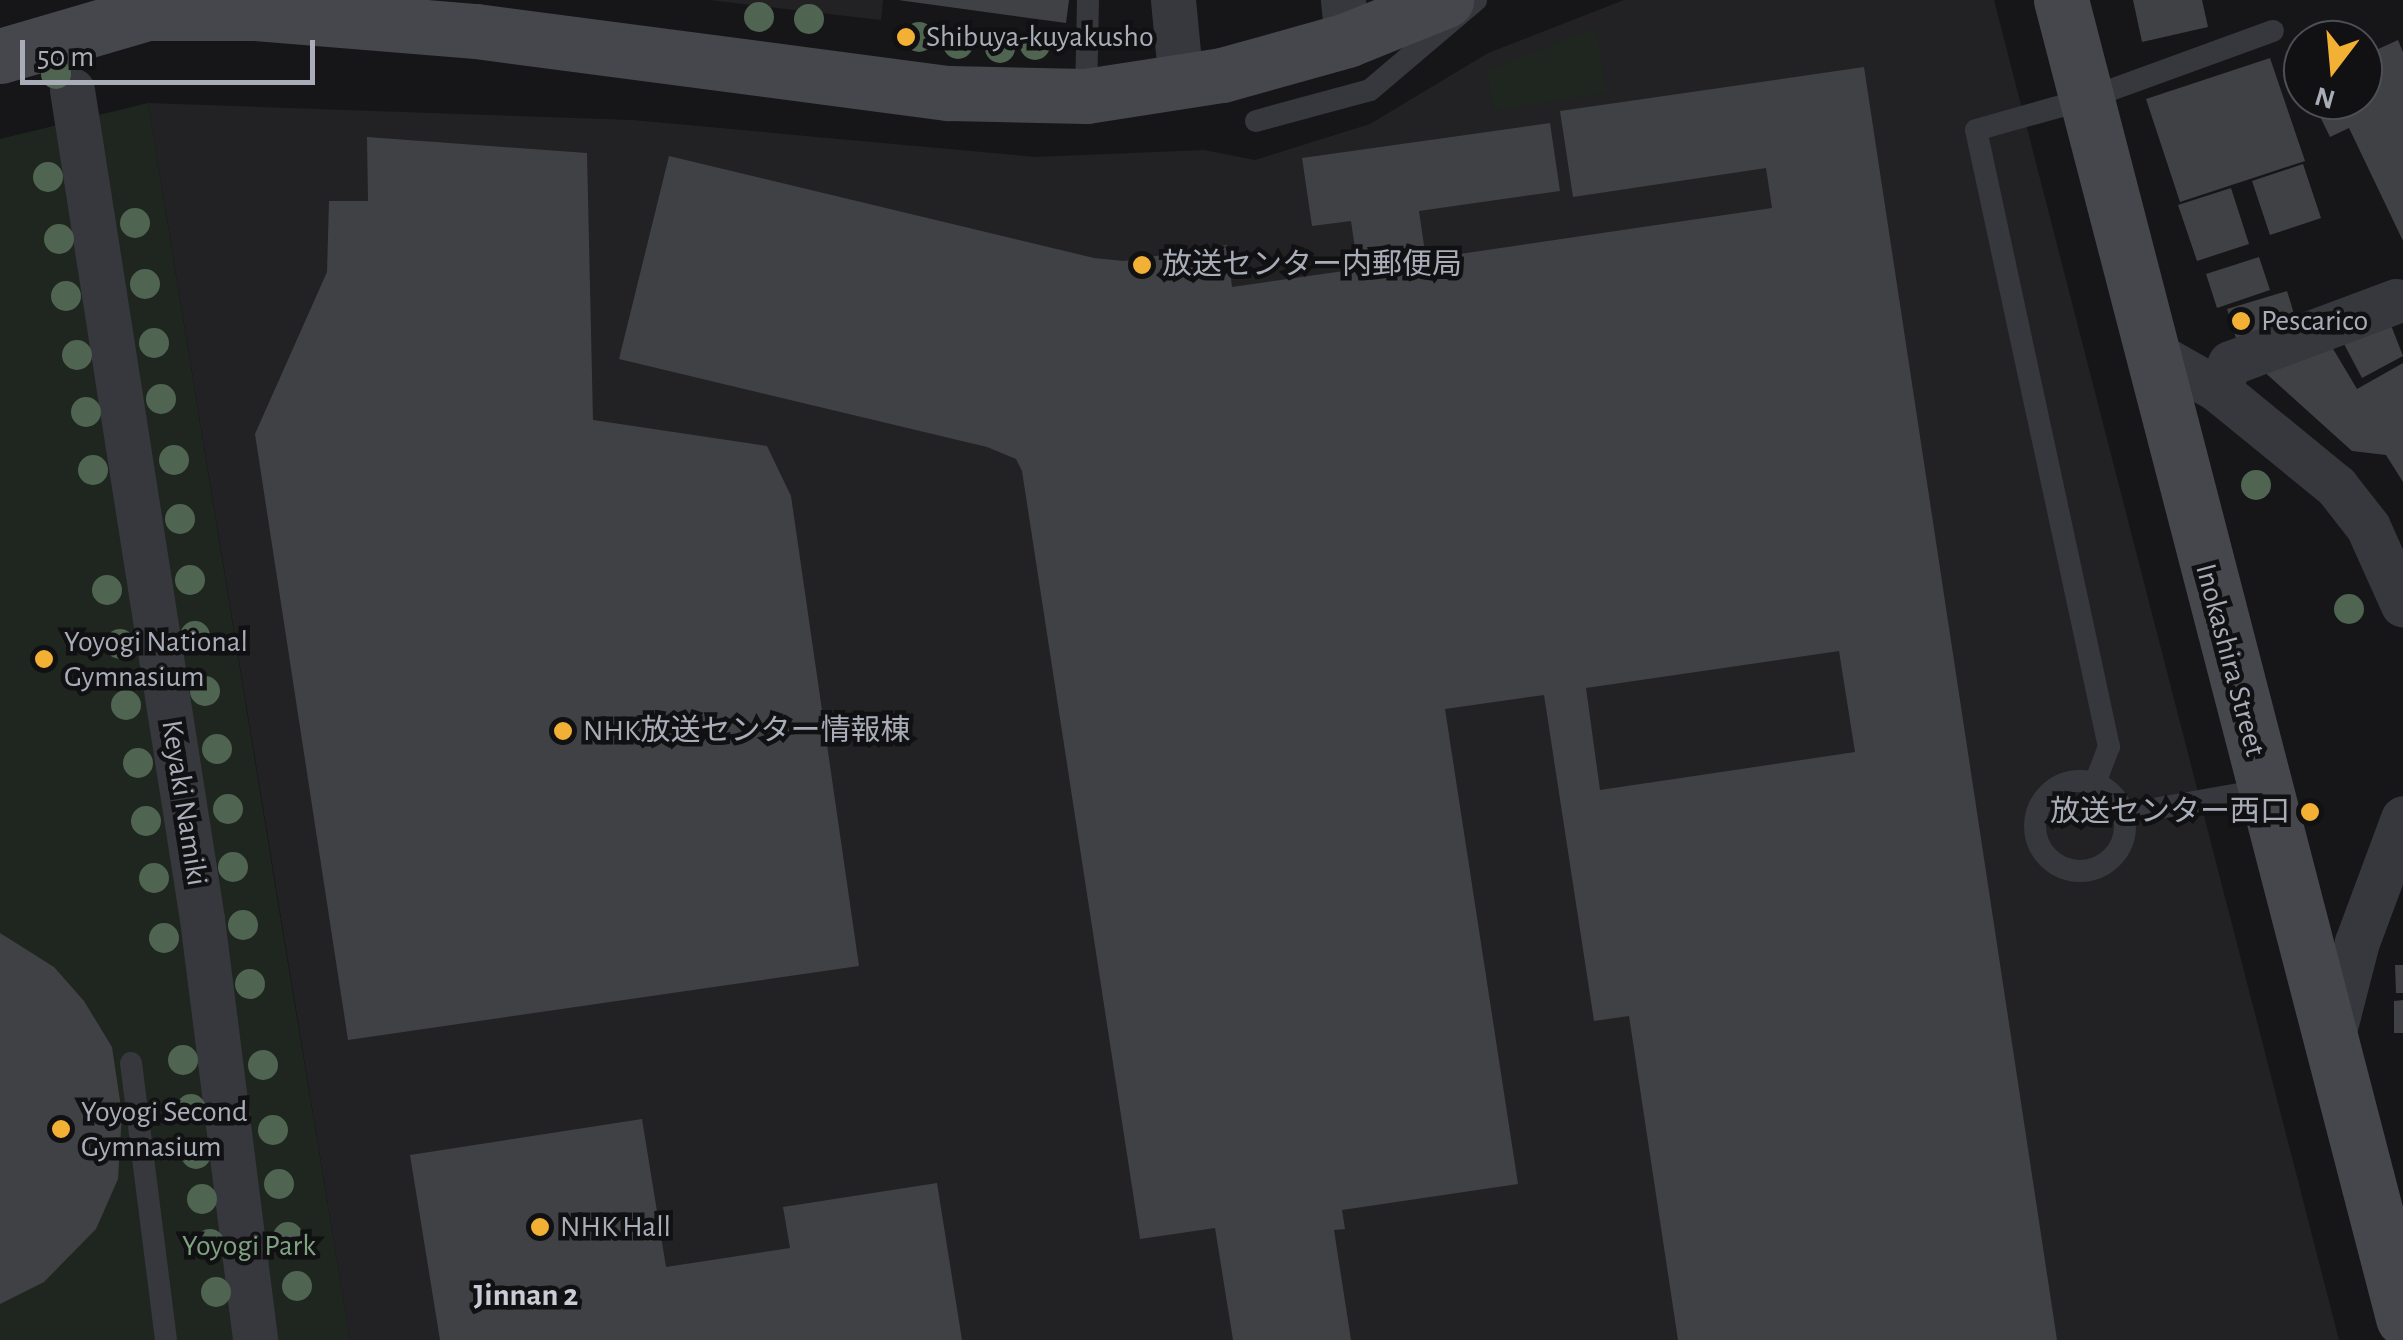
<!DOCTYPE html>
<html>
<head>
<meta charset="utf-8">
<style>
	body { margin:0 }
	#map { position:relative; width:2403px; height:1340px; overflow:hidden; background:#161618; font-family:"Alegreya Sans","Noto Sans JP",sans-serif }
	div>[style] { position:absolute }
	.built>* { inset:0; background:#222225 }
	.green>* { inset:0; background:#1e261f }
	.building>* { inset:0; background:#404145 }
	.lane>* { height:22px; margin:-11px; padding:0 11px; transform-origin:11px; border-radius:11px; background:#37383d }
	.lane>.ring { margin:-11px; padding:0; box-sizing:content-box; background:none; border:22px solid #37383d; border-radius:50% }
	.street>* { height:45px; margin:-22.5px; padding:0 22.5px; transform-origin:22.5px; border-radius:22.5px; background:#37383d }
	.secondary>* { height:55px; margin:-27.5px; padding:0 27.5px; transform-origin:27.5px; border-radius:27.5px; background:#45474d }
	.trees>* { width:30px; height:30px; margin:-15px; border-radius:50%; background:#506452 }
	.dots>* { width:28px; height:28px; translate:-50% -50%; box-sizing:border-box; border:5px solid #111113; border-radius:50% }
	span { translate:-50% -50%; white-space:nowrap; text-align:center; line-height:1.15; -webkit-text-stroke:9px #111113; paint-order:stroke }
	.poi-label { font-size:30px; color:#a8adb8 }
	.left { translate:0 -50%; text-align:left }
	.right { translate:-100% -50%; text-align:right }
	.street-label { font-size:30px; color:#a8adb8 }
	.park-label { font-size:30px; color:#7fa381 }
	.neighbourhood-label { font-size:32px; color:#c9ccd4; font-weight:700 }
	.north { position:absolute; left:2283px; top:20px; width:100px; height:100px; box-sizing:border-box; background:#111113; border:2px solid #4d4f55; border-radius:50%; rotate:196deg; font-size:28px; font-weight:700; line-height:40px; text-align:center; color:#a8adb8 }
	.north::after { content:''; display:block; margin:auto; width:35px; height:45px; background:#f2b134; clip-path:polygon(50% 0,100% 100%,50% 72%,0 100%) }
	.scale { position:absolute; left:20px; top:40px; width:295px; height:45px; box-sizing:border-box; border:5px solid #a8adb8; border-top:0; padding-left:12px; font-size:30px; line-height:35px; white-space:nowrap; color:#a8adb8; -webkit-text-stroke:8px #111113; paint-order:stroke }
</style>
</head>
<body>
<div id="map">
	<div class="built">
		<div style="clip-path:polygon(709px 0,883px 0,881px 20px)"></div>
		<div style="clip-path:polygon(1624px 0,1994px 0,2339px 1340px,350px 1340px,148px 103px,632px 120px,1036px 157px,1204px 150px,1255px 160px,1370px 124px,1488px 53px)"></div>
	</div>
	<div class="green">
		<div style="clip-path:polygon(1596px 28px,1606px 93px,1494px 111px,1487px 70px)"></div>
		<div style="clip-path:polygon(148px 103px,279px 909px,350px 1340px,0 1340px,0 139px)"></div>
	</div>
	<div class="building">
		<div style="clip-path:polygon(898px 0,1069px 0,1066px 23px)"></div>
		<div style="clip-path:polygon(2133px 0,2202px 0,2208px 27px,2142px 42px)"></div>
		<div style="clip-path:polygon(2398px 40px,2403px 52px,2403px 241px,2349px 128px,2330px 137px,2312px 100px,2363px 100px,2363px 56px)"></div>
		<div style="clip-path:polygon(2270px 58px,2305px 161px,2180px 202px,2146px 99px)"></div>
		<div style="clip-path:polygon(evenodd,1864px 67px,2057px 1340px,1678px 1340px,1629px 1016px,1594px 1021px,1544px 695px,1445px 709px,1518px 1184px,1342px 1210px,1345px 1229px,1334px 1230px,1351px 1340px,1233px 1340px,1215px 1228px,1140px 1239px,1022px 471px,1016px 459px,987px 447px,619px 359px,669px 156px,1094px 258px,1124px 261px,1227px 245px,1232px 287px,1358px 269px,1351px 221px,1312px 226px,1302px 158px,1550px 123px,1560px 191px,1419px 211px,1426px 259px,1772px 208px,1766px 168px,1573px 197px,1560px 111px,1864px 67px,1839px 651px,1855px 752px,1600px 790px,1586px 688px,1839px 651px)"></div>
		<div style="clip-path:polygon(367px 137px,587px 153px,593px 420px,767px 446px,791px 496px,859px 966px,348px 1040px,255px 434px,327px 272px,329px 201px,368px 201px)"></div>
		<div style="clip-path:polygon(2303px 164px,2321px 218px,2270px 235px,2252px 181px)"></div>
		<div style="clip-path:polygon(2231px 188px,2249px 244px,2197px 261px,2178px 205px)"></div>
		<div style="clip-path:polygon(2259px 257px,2270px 290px,2217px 308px,2206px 274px)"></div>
		<div style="clip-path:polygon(2287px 291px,2296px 320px,2236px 338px,2227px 309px)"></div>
		<div style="clip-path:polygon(2389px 320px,2403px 356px,2362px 378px,2344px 344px)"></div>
		<div style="clip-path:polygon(2329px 342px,2357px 389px,2403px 363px,2403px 482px,2386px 455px,2352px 451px,2261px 369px)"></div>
		<div style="clip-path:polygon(0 933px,54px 967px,84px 1001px,112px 1047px,122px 1114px,118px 1179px,96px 1229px,44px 1282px,0 1304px)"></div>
		<div style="clip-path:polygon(2395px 965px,2403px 965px,2403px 993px,2396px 993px)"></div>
		<div style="clip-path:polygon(2403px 1000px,2403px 1033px,2394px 1033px,2394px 1001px)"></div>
		<div style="clip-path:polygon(642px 1119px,666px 1267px,790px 1248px,783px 1207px,937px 1183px,962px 1340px,440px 1340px,410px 1155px)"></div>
	</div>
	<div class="lane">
		<div style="left:1086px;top:96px;width:96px;rotate:-88.8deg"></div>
		<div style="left:1256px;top:121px;width:118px;rotate:-15.2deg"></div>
		<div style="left:1370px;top:90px;width:139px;rotate:-40.3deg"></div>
		<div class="ring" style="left:2035px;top:781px;width:68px;height:68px"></div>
		<div style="left:2095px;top:783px;width:39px;rotate:-69deg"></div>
		<div style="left:2109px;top:747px;width:631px;rotate:-102.16deg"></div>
		<div style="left:1976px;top:130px;width:114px;rotate:-15.7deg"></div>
		<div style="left:2086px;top:99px;width:199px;rotate:-20deg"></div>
		<div style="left:2125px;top:814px;width:140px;rotate:-9.9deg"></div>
		<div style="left:131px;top:1063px;width:279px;rotate:82.8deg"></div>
	</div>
	<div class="street">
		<div style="left:1173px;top:0;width:83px;rotate:84.5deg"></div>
		<div style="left:1343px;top:0;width:40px;rotate:84.3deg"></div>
		<div style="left:72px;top:90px;width:839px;rotate:81.09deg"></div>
		<div style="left:202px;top:919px;width:424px;rotate:82.8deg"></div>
		<div style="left:2150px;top:351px;width:77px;rotate:29.6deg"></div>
		<div style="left:2217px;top:389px;width:154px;rotate:39.2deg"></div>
		<div style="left:2336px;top:486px;width:52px;rotate:52deg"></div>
		<div style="left:2368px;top:527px;width:85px;rotate:65.8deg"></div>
		<div style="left:2217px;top:389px;width:29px;rotate:-63deg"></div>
		<div style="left:2230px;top:363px;width:177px;rotate:-20.5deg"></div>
		<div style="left:2331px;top:1043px;width:104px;rotate:-75.6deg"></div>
		<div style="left:2357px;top:942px;width:132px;rotate:-69.6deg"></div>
	</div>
	<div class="secondary">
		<div style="left:2061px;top:0;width:1362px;rotate:75.45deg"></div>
		<div style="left:0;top:56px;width:153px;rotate:-16.3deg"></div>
		<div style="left:147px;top:13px;width:109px"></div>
		<div style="left:256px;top:13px;width:221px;rotate:4.7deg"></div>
		<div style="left:476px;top:31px;width:477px;rotate:7.5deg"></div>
		<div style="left:949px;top:93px;width:137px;rotate:1.3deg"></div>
		<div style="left:1086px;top:96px;width:138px;rotate:-8.8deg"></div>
		<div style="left:1222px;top:75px;width:130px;rotate:-15.6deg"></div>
		<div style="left:1347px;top:40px;width:107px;rotate:-22deg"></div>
	</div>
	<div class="trees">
		<div style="left:759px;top:17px"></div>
		<div style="left:809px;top:19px"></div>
		<div style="left:919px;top:37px"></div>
		<div style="left:958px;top:44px"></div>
		<div style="left:1035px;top:45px"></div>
		<div style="left:1000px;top:48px"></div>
		<div style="left:56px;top:74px"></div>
		<div style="left:48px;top:177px"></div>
		<div style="left:135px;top:223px"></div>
		<div style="left:59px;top:239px"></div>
		<div style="left:145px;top:284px"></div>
		<div style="left:66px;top:296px"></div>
		<div style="left:154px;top:343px"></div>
		<div style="left:77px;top:355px"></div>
		<div style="left:161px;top:399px"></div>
		<div style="left:86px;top:412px"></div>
		<div style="left:174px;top:460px"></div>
		<div style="left:93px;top:470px"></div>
		<div style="left:2256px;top:485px"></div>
		<div style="left:180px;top:519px"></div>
		<div style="left:190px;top:580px"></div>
		<div style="left:107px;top:590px"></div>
		<div style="left:2349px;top:609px"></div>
		<div style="left:195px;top:636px"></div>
		<div style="left:120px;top:644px"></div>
		<div style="left:205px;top:691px"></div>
		<div style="left:126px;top:705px"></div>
		<div style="left:217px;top:749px"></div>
		<div style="left:138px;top:763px"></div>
		<div style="left:228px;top:809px"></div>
		<div style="left:146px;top:821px"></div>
		<div style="left:233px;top:867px"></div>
		<div style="left:154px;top:878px"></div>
		<div style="left:243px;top:925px"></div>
		<div style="left:164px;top:938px"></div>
		<div style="left:250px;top:984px"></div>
		<div style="left:183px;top:1060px"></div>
		<div style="left:263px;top:1065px"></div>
		<div style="left:191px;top:1109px"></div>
		<div style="left:273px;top:1130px"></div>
		<div style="left:196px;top:1154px"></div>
		<div style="left:279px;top:1184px"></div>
		<div style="left:202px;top:1199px"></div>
		<div style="left:288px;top:1237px"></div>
		<div style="left:210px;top:1244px"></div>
		<div style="left:297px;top:1286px"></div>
		<div style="left:216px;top:1292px"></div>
	</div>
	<div class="dots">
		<div style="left:906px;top:37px;background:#f2b134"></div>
		<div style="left:1142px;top:265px;background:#f2b134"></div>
		<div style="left:2241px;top:321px;background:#f2b134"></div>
		<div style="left:44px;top:659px;background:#f2b134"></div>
		<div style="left:563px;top:731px;background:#f2b134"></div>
		<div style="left:2310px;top:812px;background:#f2b134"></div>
		<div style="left:61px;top:1129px;background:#f2b134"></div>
		<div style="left:540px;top:1227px;background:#f2b134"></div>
	</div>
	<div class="poi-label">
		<span class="left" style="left:926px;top:37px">Shibuya-kuyakusho</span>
		<span class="left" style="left:1162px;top:265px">放送センター内郵便局</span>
		<span class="left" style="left:2261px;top:321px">Pescarico</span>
		<span class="left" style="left:64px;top:659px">Yoyogi National<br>Gymnasium</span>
		<span class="left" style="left:583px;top:731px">NHK放送センター情報棟</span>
		<span class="right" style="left:2290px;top:812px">放送センター西口</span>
		<span class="left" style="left:81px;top:1129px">Yoyogi Second<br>Gymnasium</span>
		<span class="left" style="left:560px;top:1227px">NHK Hall</span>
	</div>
	<div class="street-label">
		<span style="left:2230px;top:660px;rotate:75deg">Inokashira Street</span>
		<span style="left:184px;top:803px;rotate:81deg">Keyaki Namiki</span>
	</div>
	<div class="park-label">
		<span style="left:249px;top:1246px">Yoyogi Park</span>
	</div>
	<div class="neighbourhood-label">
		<span style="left:526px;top:1295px">Jinnan 2</span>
	</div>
	<div class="north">N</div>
	<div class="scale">50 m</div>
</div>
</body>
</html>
